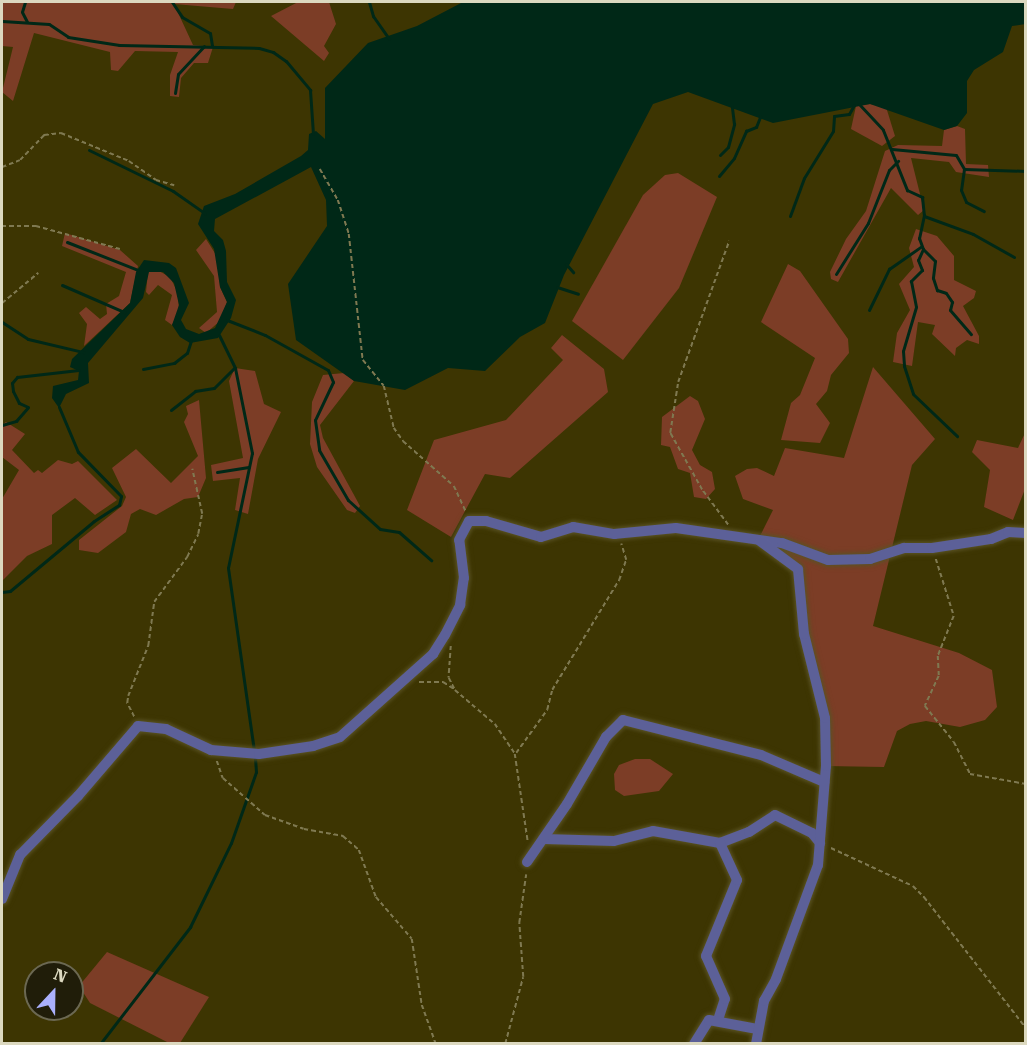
<!DOCTYPE html>
<html>
<head>
<meta charset="utf-8">
<style>
	body { margin:0 }
	#map { position:relative; width:1027px; height:1045px; overflow:hidden; background:#3d3502; font-family:"Roboto Serif",serif }
	div>[style] { position:absolute }
	.green>* { inset:0; background:#7c3d26 }
	.water>* { inset:0; background:#002817 }
	.stream>* { height:3px; margin:-1.5px; padding:0 1.5px; transform-origin:1.5px; border-radius:1.5px; background:#002817 }
	.path>* { height:1.5px; margin-top:-0.75px; transform-origin:0; background:repeating-linear-gradient(90deg,#7f7951 0 4.5px,transparent 0 7.5px) }
	.roads { filter:drop-shadow(0 0 2px #5a5324) drop-shadow(0 0 2px #5a5324) }
	.minor>* { height:10px; margin:-5px; padding:0 5px; transform-origin:5px; border-radius:5px; background:#5c6098 }
	span { translate:-50% -50%; white-space:nowrap; text-align:center; line-height:1.15; -webkit-text-stroke:4.5px #201d09; paint-order:stroke }
	.frame { position:absolute; inset:0; border:3px solid #dcd9c0; pointer-events:none }
	.north { position:absolute; left:24px; top:961px; width:60px; height:60px; box-sizing:border-box; background:#201d09; border:2px solid #6b6852; border-radius:50%; rotate:22deg; font-size:16px; font-weight:700; line-height:24px; text-align:center; color:#dcd9c0 }
	.north::after { content:''; display:block; margin:auto; width:21px; height:27px; background:#aab0fc; clip-path:polygon(50% 0,100% 100%,50% 72%,0 100%) }
</style>
</head>
<body>
<div id="map">
	<div class="green">
		<div style="clip-path:polygon(2px 2px,236px 2px,233px 9px,174px 4px,193px 45px,213px 47px,208px 63px,194px 63px,181px 78px,179px 97px,170px 96px,170px 75px,178px 52px,135px 51px,118px 71px,111px 70px,110px 52px,34px 33px,13px 101px,2px 92px,13px 47px,2px 46px)"></div>
		<div style="clip-path:polygon(298px 2px,329px 2px,336px 24px,324px 46px,329px 53px,324px 61px,271px 16px)"></div>
		<div style="clip-path:polygon(870px 104px,886px 107px,895px 136px,882px 146px,851px 129px,856px 106px)"></div>
		<div style="clip-path:polygon(957px 126px,965px 129px,966px 164px,988px 165px,989px 177px,956px 172px,949px 162px,911px 158px,924px 210px,918px 215px,891px 188px,838px 282px,831px 279px,830px 272px,846px 239px,866px 211px,885px 151px,898px 145px,942px 146px,944px 130px)"></div>
		<div style="clip-path:polygon(678px 173px,717px 197px,679px 288px,623px 360px,572px 321px,643px 195px,665px 175px)"></div>
		<div style="clip-path:polygon(916px 229px,937px 236px,954px 256px,954px 280px,976px 291px,974px 298px,963px 306px,979px 336px,979px 344px,967px 340px,956px 348px,955px 356px,932px 334px,935px 325px,918px 322px,912px 366px,893px 362px,897px 333px,910px 310px,899px 284px,914px 267px,909px 248px)"></div>
		<div style="clip-path:polygon(65px 233px,120px 250px,138px 266px,130px 303px,84px 346px,87px 324px,79px 313px,86px 307px,100px 319px,107px 314px,106px 304px,119px 296px,126px 272px,62px 246px)"></div>
		<div style="clip-path:polygon(206px 239px,218px 258px,220px 287px,227px 302px,220px 321px,206px 333px,199px 328px,217px 312px,214px 276px,196px 250px)"></div>
		<div style="clip-path:polygon(788px 264px,800px 271px,848px 339px,849px 353px,831px 375px,827px 391px,816px 404px,830px 423px,820px 443px,781px 440px,791px 403px,800px 395px,815px 358px,761px 322px)"></div>
		<div style="clip-path:polygon(157px 270px,170px 277px,178px 293px,179px 311px,172px 325px,165px 320px,172px 295px,158px 285px,149px 295px,146px 292px,148px 272px)"></div>
		<div style="clip-path:polygon(562px 335px,604px 369px,608px 392px,510px 478px,485px 474px,451px 537px,407px 510px,434px 440px,506px 420px,563px 360px,551px 348px)"></div>
		<div style="clip-path:polygon(873px 367px,935px 439px,912px 465px,873px 626px,959px 653px,992px 670px,997px 707px,985px 720px,960px 727px,926px 721px,910px 724px,897px 731px,884px 767px,826px 766px,825px 718px,804px 634px,798px 569px,758px 540px,773px 510px,743px 499px,735px 476px,747px 469px,757px 468px,774px 476px,785px 448px,844px 458px)"></div>
		<div style="clip-path:polygon(235px 368px,255px 371px,264px 404px,281px 412px,258px 459px,248px 514px,235px 510px,240px 478px,213px 481px,211px 465px,243px 458px,229px 381px)"></div>
		<div style="clip-path:polygon(344px 373px,354px 381px,320px 425px,323px 438px,360px 506px,355px 513px,347px 510px,317px 467px,310px 444px,312px 402px,323px 375px)"></div>
		<div style="clip-path:polygon(690px 396px,698px 401px,705px 419px,692px 450px,700px 465px,712px 472px,715px 489px,706px 499px,694px 497px,690px 473px,678px 469px,670px 447px,661px 445px,662px 417px)"></div>
		<div style="clip-path:polygon(199px 400px,206px 478px,198px 497px,184px 499px,156px 515px,140px 509px,131px 514px,126px 532px,98px 553px,79px 550px,79px 540px,122px 506px,126px 497px,112px 468px,136px 449px,171px 483px,198px 456px,184px 422px,188px 414px,186px 406px)"></div>
		<div style="clip-path:polygon(6px 422px,25px 434px,12px 450px,34px 473px,38px 470px,42px 473px,58px 460px,72px 464px,78px 461px,117px 500px,95px 515px,75px 498px,52px 515px,52px 544px,27px 556px,2px 581px,2px 499px,19px 470px,2px 457px,2px 425px)"></div>
		<div style="clip-path:polygon(1025px 433px,1025px 489px,1013px 520px,984px 507px,990px 470px,972px 452px,977px 440px,1018px 448px)"></div>
		<div style="clip-path:polygon(635px 759px,650px 759px,673px 774px,659px 791px,624px 796px,615px 790px,614px 774px,619px 765px)"></div>
		<div style="clip-path:polygon(107px 952px,209px 997px,180px 1043px,169px 1043px,90px 1003px,79px 986px)"></div>
	</div>
	<div class="water">
		<div style="clip-path:polygon(463px 2px,1025px 2px,1026px 24px,1012px 26px,1003px 52px,974px 70px,967px 81px,967px 113px,957px 126px,944px 130px,870px 104px,773px 123px,688px 92px,653px 104px,564px 275px,545px 323px,520px 337px,485px 371px,448px 368px,405px 390px,354px 381px,296px 340px,288px 284px,327px 226px,326px 200px,311px 167px,215px 219px,214px 231px,223px 240px,226px 251px,227px 282px,236px 300px,231px 318px,218px 338px,190px 343px,180px 337px,172px 325px,179px 305px,174px 283px,163px 272px,149px 272px,143px 298px,88px 363px,89px 383px,66px 394px,59px 408px,52px 398px,53px 386px,78px 380px,79px 371px,70px 367px,72px 359px,130px 303px,136px 272px,144px 260px,169px 263px,176px 268px,189px 303px,181px 320px,186px 329px,199px 334px,215px 328px,227px 302px,220px 287px,214px 249px,198px 224px,204px 206px,235px 194px,301px 156px,308px 150px,309px 134px,316px 131px,325px 139px,325px 88px,368px 43px,417px 26px)"></div>
	</div>
	<div class="stream">
		<div style="left:25px;top:2px;width:10px;rotate:107deg"></div>
		<div style="left:22px;top:12px;width:11px;rotate:63deg"></div>
		<div style="left:172px;top:2px;width:18px;rotate:56deg"></div>
		<div style="left:182px;top:17px;width:32px;rotate:30deg"></div>
		<div style="left:210px;top:33px;width:13px;rotate:81deg"></div>
		<div style="left:369px;top:2px;width:15px;rotate:74deg"></div>
		<div style="left:373px;top:16px;width:28px;rotate:55deg"></div>
		<div style="left:2px;top:21px;width:47px;rotate:3.7deg"></div>
		<div style="left:49px;top:24px;width:23px;rotate:34deg"></div>
		<div style="left:68px;top:37px;width:52px;rotate:8.9deg"></div>
		<div style="left:119px;top:45px;width:140px;rotate:1.2deg"></div>
		<div style="left:259px;top:48px;width:15px;rotate:16deg"></div>
		<div style="left:273px;top:52px;width:16px;rotate:35deg"></div>
		<div style="left:286px;top:61px;width:38px;rotate:50deg"></div>
		<div style="left:310px;top:90px;width:44px;rotate:86.1deg"></div>
		<div style="left:175px;top:93px;width:19px;rotate:-81deg"></div>
		<div style="left:178px;top:74px;width:38px;rotate:-47deg"></div>
		<div style="left:859px;top:104px;width:35px;rotate:47deg"></div>
		<div style="left:883px;top:130px;width:65px;rotate:68.2deg"></div>
		<div style="left:907px;top:190px;width:17px;rotate:25deg"></div>
		<div style="left:922px;top:197px;width:18px;rotate:84deg"></div>
		<div style="left:924px;top:215px;width:24px;rotate:102deg"></div>
		<div style="left:919px;top:238px;width:12px;rotate:70deg"></div>
		<div style="left:923px;top:249px;width:12px;rotate:114deg"></div>
		<div style="left:918px;top:260px;width:11px;rotate:68deg"></div>
		<div style="left:922px;top:270px;width:16px;rotate:135deg"></div>
		<div style="left:911px;top:281px;width:26px;rotate:79deg"></div>
		<div style="left:916px;top:307px;width:46px;rotate:106.5deg"></div>
		<div style="left:903px;top:351px;width:15px;rotate:86deg"></div>
		<div style="left:904px;top:366px;width:29px;rotate:72deg"></div>
		<div style="left:913px;top:394px;width:61px;rotate:43.7deg"></div>
		<div style="left:892px;top:149px;width:64px;rotate:5.4deg"></div>
		<div style="left:956px;top:155px;width:16px;rotate:60deg"></div>
		<div style="left:964px;top:169px;width:62px;rotate:1.8deg"></div>
		<div style="left:89px;top:150px;width:93px;rotate:26deg"></div>
		<div style="left:173px;top:191px;width:39px;rotate:35deg"></div>
		<div style="left:720px;top:155px;width:11px;rotate:-45deg"></div>
		<div style="left:728px;top:147px;width:24px;rotate:-75deg"></div>
		<div style="left:734px;top:124px;width:17px;rotate:-97deg"></div>
		<div style="left:964px;top:169px;width:21px;rotate:98deg"></div>
		<div style="left:961px;top:190px;width:13px;rotate:67deg"></div>
		<div style="left:966px;top:202px;width:20px;rotate:27deg"></div>
		<div style="left:719px;top:176px;width:23px;rotate:-50deg"></div>
		<div style="left:734px;top:158px;width:30px;rotate:-66deg"></div>
		<div style="left:746px;top:131px;width:11px;rotate:-22deg"></div>
		<div style="left:756px;top:127px;width:11px;rotate:-68deg"></div>
		<div style="left:790px;top:216px;width:40px;rotate:-69.8deg"></div>
		<div style="left:804px;top:178px;width:55px;rotate:-58.3deg"></div>
		<div style="left:833px;top:131px;width:15px;rotate:-86deg"></div>
		<div style="left:834px;top:116px;width:15px;rotate:-8deg"></div>
		<div style="left:849px;top:114px;width:10px;rotate:-61deg"></div>
		<div style="left:924px;top:216px;width:52px;rotate:20.2deg"></div>
		<div style="left:973px;top:234px;width:47px;rotate:29.3deg"></div>
		<div style="left:67px;top:242px;width:76px;rotate:21.5deg"></div>
		<div style="left:923px;top:249px;width:17px;rotate:45deg"></div>
		<div style="left:935px;top:261px;width:17px;rotate:97deg"></div>
		<div style="left:933px;top:278px;width:13px;rotate:72deg"></div>
		<div style="left:937px;top:290px;width:9px;rotate:18deg"></div>
		<div style="left:946px;top:293px;width:11px;rotate:56deg"></div>
		<div style="left:952px;top:302px;width:8px;rotate:104deg"></div>
		<div style="left:950px;top:310px;width:32px;rotate:49deg"></div>
		<div style="left:566px;top:264px;width:11px;rotate:49deg"></div>
		<div style="left:836px;top:274px;width:60px;rotate:-57.9deg"></div>
		<div style="left:868px;top:223px;width:57px;rotate:-68.4deg"></div>
		<div style="left:889px;top:170px;width:13px;rotate:-45deg"></div>
		<div style="left:62px;top:285px;width:68px;rotate:23.5deg"></div>
		<div style="left:557px;top:287px;width:22px;rotate:18deg"></div>
		<div style="left:869px;top:310px;width:46px;rotate:-64deg"></div>
		<div style="left:889px;top:269px;width:39px;rotate:-35deg"></div>
		<div style="left:227px;top:320px;width:41px;rotate:21.5deg"></div>
		<div style="left:265px;top:335px;width:72px;rotate:29.1deg"></div>
		<div style="left:328px;top:370px;width:13px;rotate:67deg"></div>
		<div style="left:333px;top:382px;width:42px;rotate:115.3deg"></div>
		<div style="left:315px;top:420px;width:30px;rotate:82deg"></div>
		<div style="left:319px;top:450px;width:58px;rotate:59.9deg"></div>
		<div style="left:348px;top:500px;width:43px;rotate:42.2deg"></div>
		<div style="left:380px;top:529px;width:19px;rotate:9deg"></div>
		<div style="left:399px;top:532px;width:43px;rotate:41.2deg"></div>
		<div style="left:2px;top:322px;width:31px;rotate:33deg"></div>
		<div style="left:28px;top:339px;width:57px;rotate:13.3deg"></div>
		<div style="left:219px;top:335px;width:37px;rotate:64deg"></div>
		<div style="left:235px;top:368px;width:87px;rotate:78.7deg"></div>
		<div style="left:252px;top:453px;width:117px;rotate:101.8deg"></div>
		<div style="left:228px;top:568px;width:184px;rotate:81.9deg"></div>
		<div style="left:143px;top:369px;width:32px;rotate:-11deg"></div>
		<div style="left:174px;top:363px;width:16px;rotate:-38deg"></div>
		<div style="left:187px;top:353px;width:13px;rotate:-72deg"></div>
		<div style="left:171px;top:410px;width:31px;rotate:-38deg"></div>
		<div style="left:195px;top:391px;width:19px;rotate:-9deg"></div>
		<div style="left:214px;top:388px;width:28px;rotate:-45deg"></div>
		<div style="left:2px;top:425px;width:15px;rotate:-16deg"></div>
		<div style="left:16px;top:421px;width:18px;rotate:-49deg"></div>
		<div style="left:28px;top:407px;width:10px;rotate:-156deg"></div>
		<div style="left:19px;top:403px;width:13px;rotate:-117deg"></div>
		<div style="left:13px;top:391px;width:8px;rotate:-97deg"></div>
		<div style="left:12px;top:383px;width:8px;rotate:-50deg"></div>
		<div style="left:17px;top:377px;width:62px;rotate:-6.4deg"></div>
		<div style="left:217px;top:472px;width:32px;rotate:-9deg"></div>
		<div style="left:2px;top:592px;width:8px;rotate:-7deg"></div>
		<div style="left:10px;top:591px;width:109px;rotate:-39.8deg"></div>
		<div style="left:94px;top:521px;width:30px;rotate:-33deg"></div>
		<div style="left:119px;top:505px;width:9px;rotate:-77deg"></div>
		<div style="left:121px;top:496px;width:62px;rotate:-134.3deg"></div>
		<div style="left:78px;top:452px;width:49px;rotate:-112.9deg"></div>
		<div style="left:100px;top:1044px;width:148px;rotate:-52.4deg"></div>
		<div style="left:190px;top:927px;width:93px;rotate:-64deg"></div>
		<div style="left:231px;top:843px;width:75px;rotate:-70.6deg"></div>
		<div style="left:256px;top:772px;width:15px;rotate:-94deg"></div>
	</div>
	<div class="path">
		<div style="left:2px;top:167px;width:19px;rotate:-21deg"></div>
		<div style="left:20px;top:160px;width:35px;rotate:-46deg"></div>
		<div style="left:44px;top:135px;width:17px;rotate:-7deg"></div>
		<div style="left:61px;top:133px;width:74px;rotate:22.4deg"></div>
		<div style="left:129px;top:161px;width:33px;rotate:35deg"></div>
		<div style="left:156px;top:180px;width:19px;rotate:16deg"></div>
		<div style="left:320px;top:169px;width:36px;rotate:60deg"></div>
		<div style="left:338px;top:200px;width:36px;rotate:72deg"></div>
		<div style="left:349px;top:234px;width:127px;rotate:83.7deg"></div>
		<div style="left:363px;top:360px;width:33px;rotate:51deg"></div>
		<div style="left:384px;top:386px;width:43px;rotate:76.6deg"></div>
		<div style="left:394px;top:428px;width:16px;rotate:55deg"></div>
		<div style="left:403px;top:441px;width:68px;rotate:41.4deg"></div>
		<div style="left:454px;top:486px;width:29px;rotate:65deg"></div>
		<div style="left:2px;top:226px;width:34px"></div>
		<div style="left:36px;top:226px;width:87px;rotate:15.3deg"></div>
		<div style="left:2px;top:303px;width:47px;rotate:-39.8deg"></div>
		<div style="left:728px;top:525px;width:44px;rotate:-126.6deg"></div>
		<div style="left:702px;top:490px;width:65px;rotate:-119.3deg"></div>
		<div style="left:670px;top:433px;width:52px;rotate:-81.1deg"></div>
		<div style="left:678px;top:382px;width:150px;rotate:-70.1deg"></div>
		<div style="left:936px;top:559px;width:60px;rotate:72.5deg"></div>
		<div style="left:954px;top:616px;width:43px;rotate:111.8deg"></div>
		<div style="left:938px;top:656px;width:20px;rotate:87deg"></div>
		<div style="left:939px;top:676px;width:33px;rotate:115deg"></div>
		<div style="left:925px;top:706px;width:46px;rotate:51.1deg"></div>
		<div style="left:954px;top:742px;width:36px;rotate:63deg"></div>
		<div style="left:970px;top:774px;width:57px;rotate:10.1deg"></div>
		<div style="left:451px;top:646px;width:32px;rotate:94deg"></div>
		<div style="left:449px;top:678px;width:13px;rotate:63deg"></div>
		<div style="left:455px;top:690px;width:52px;rotate:40.4deg"></div>
		<div style="left:495px;top:724px;width:36px;rotate:56deg"></div>
		<div style="left:515px;top:754px;width:89px;rotate:81.6deg"></div>
		<div style="left:419px;top:682px;width:24px"></div>
		<div style="left:443px;top:682px;width:13px;rotate:32deg"></div>
		<div style="left:134px;top:717px;width:16px;rotate:-117deg"></div>
		<div style="left:127px;top:703px;width:7px;rotate:-82deg"></div>
		<div style="left:128px;top:696px;width:54px;rotate:-68.2deg"></div>
		<div style="left:148px;top:646px;width:44px;rotate:-82.2deg"></div>
		<div style="left:154px;top:602px;width:56px;rotate:-53.7deg"></div>
		<div style="left:187px;top:557px;width:25px;rotate:-64deg"></div>
		<div style="left:198px;top:534px;width:20px;rotate:-79deg"></div>
		<div style="left:202px;top:514px;width:46px;rotate:-102.5deg"></div>
		<div style="left:516px;top:753px;width:53px;rotate:-54.2deg"></div>
		<div style="left:547px;top:710px;width:21px;rotate:-76deg"></div>
		<div style="left:552px;top:690px;width:129px;rotate:-58.7deg"></div>
		<div style="left:619px;top:580px;width:21px;rotate:-71deg"></div>
		<div style="left:626px;top:560px;width:17px;rotate:-107deg"></div>
		<div style="left:217px;top:761px;width:18px;rotate:71deg"></div>
		<div style="left:223px;top:778px;width:56px;rotate:41.4deg"></div>
		<div style="left:265px;top:815px;width:41px;rotate:19.7deg"></div>
		<div style="left:304px;top:829px;width:40px;rotate:10deg"></div>
		<div style="left:343px;top:836px;width:21px;rotate:41deg"></div>
		<div style="left:359px;top:850px;width:50px;rotate:70.1deg"></div>
		<div style="left:376px;top:897px;width:55px;rotate:49.4deg"></div>
		<div style="left:412px;top:939px;width:67px;rotate:81.4deg"></div>
		<div style="left:422px;top:1005px;width:41px;rotate:70.3deg"></div>
		<div style="left:831px;top:848px;width:90px;rotate:24.9deg"></div>
		<div style="left:913px;top:886px;width:16px;rotate:45deg"></div>
		<div style="left:924px;top:897px;width:166px;rotate:52.1deg"></div>
		<div style="left:505px;top:1044px;width:69px;rotate:-75deg"></div>
		<div style="left:523px;top:977px;width:54px;rotate:-94.2deg"></div>
		<div style="left:519px;top:923px;width:49px;rotate:-81.9deg"></div>
	</div>
	<div class="roads">
		<div class="minor">
			<div style="left:544px;top:839px;width:70px;rotate:1.6deg"></div>
			<div style="left:614px;top:841px;width:40px;rotate:-14.4deg"></div>
			<div style="left:653px;top:831px;width:68px;rotate:10.2deg"></div>
			<div style="left:720px;top:843px;width:31px;rotate:-21deg"></div>
			<div style="left:749px;top:832px;width:31px;rotate:-33deg"></div>
			<div style="left:775px;top:815px;width:41px;rotate:25.9deg"></div>
			<div style="left:812px;top:833px;width:13px;rotate:51deg"></div>
			<div style="left:527px;top:862px;width:70px;rotate:-55.4deg"></div>
			<div style="left:567px;top:804px;width:78px;rotate:-59.8deg"></div>
			<div style="left:606px;top:737px;width:24px;rotate:-45deg"></div>
			<div style="left:623px;top:720px;width:142px;rotate:14.2deg"></div>
			<div style="left:761px;top:755px;width:69px;rotate:23.2deg"></div>
			<div style="left:2px;top:899px;width:48px;rotate:-67.8deg"></div>
			<div style="left:20px;top:855px;width:83px;rotate:-45.5deg"></div>
			<div style="left:78px;top:796px;width:92px;rotate:-49.4deg"></div>
			<div style="left:138px;top:726px;width:28px;rotate:6deg"></div>
			<div style="left:166px;top:729px;width:50px;rotate:25deg"></div>
			<div style="left:211px;top:750px;width:48px;rotate:4.8deg"></div>
			<div style="left:259px;top:754px;width:55px;rotate:-8.4deg"></div>
			<div style="left:313px;top:746px;width:28px;rotate:-18deg"></div>
			<div style="left:340px;top:737px;width:125px;rotate:-41.7deg"></div>
			<div style="left:433px;top:654px;width:22px;rotate:-58deg"></div>
			<div style="left:445px;top:635px;width:34px;rotate:-63deg"></div>
			<div style="left:460px;top:605px;width:27px;rotate:-82deg"></div>
			<div style="left:464px;top:578px;width:38px;rotate:-97deg"></div>
			<div style="left:459px;top:540px;width:21px;rotate:-62deg"></div>
			<div style="left:469px;top:521px;width:17px"></div>
			<div style="left:486px;top:521px;width:57px;rotate:16.2deg"></div>
			<div style="left:541px;top:537px;width:34px;rotate:-17deg"></div>
			<div style="left:573px;top:527px;width:42px;rotate:9.7deg"></div>
			<div style="left:614px;top:534px;width:62px;rotate:-5.5deg"></div>
			<div style="left:676px;top:528px;width:107px;rotate:8.1deg"></div>
			<div style="left:782px;top:543px;width:49px;rotate:20.3deg"></div>
			<div style="left:828px;top:560px;width:42px;rotate:-1.4deg"></div>
			<div style="left:870px;top:559px;width:36px;rotate:-18deg"></div>
			<div style="left:904px;top:548px;width:28px"></div>
			<div style="left:932px;top:548px;width:60px;rotate:-8.7deg"></div>
			<div style="left:991px;top:539px;width:18px;rotate:-22deg"></div>
			<div style="left:1008px;top:532px;width:18px;rotate:3deg"></div>
			<div style="left:718px;top:1020px;width:22px;rotate:-72deg"></div>
			<div style="left:725px;top:999px;width:47px;rotate:-113.8deg"></div>
			<div style="left:706px;top:956px;width:82px;rotate:-67.8deg"></div>
			<div style="left:737px;top:880px;width:41px;rotate:-114.7deg"></div>
			<div style="left:694px;top:1044px;width:28px;rotate:-58deg"></div>
			<div style="left:709px;top:1020px;width:49px;rotate:10.6deg"></div>
			<div style="left:756px;top:1044px;width:44px;rotate:-79.5deg"></div>
			<div style="left:764px;top:1001px;width:25px;rotate:-61deg"></div>
			<div style="left:776px;top:979px;width:121px;rotate:-69.8deg"></div>
			<div style="left:818px;top:865px;width:99px;rotate:-85.4deg"></div>
			<div style="left:826px;top:766px;width:48px;rotate:-91.2deg"></div>
			<div style="left:825px;top:718px;width:87px;rotate:-104deg"></div>
			<div style="left:804px;top:634px;width:65px;rotate:-95.3deg"></div>
			<div style="left:798px;top:569px;width:47px;rotate:-143.6deg"></div>
		</div>
	</div>
	<div class="frame"></div>
	<div class="north">N</div>
</div>
</body>
</html>
